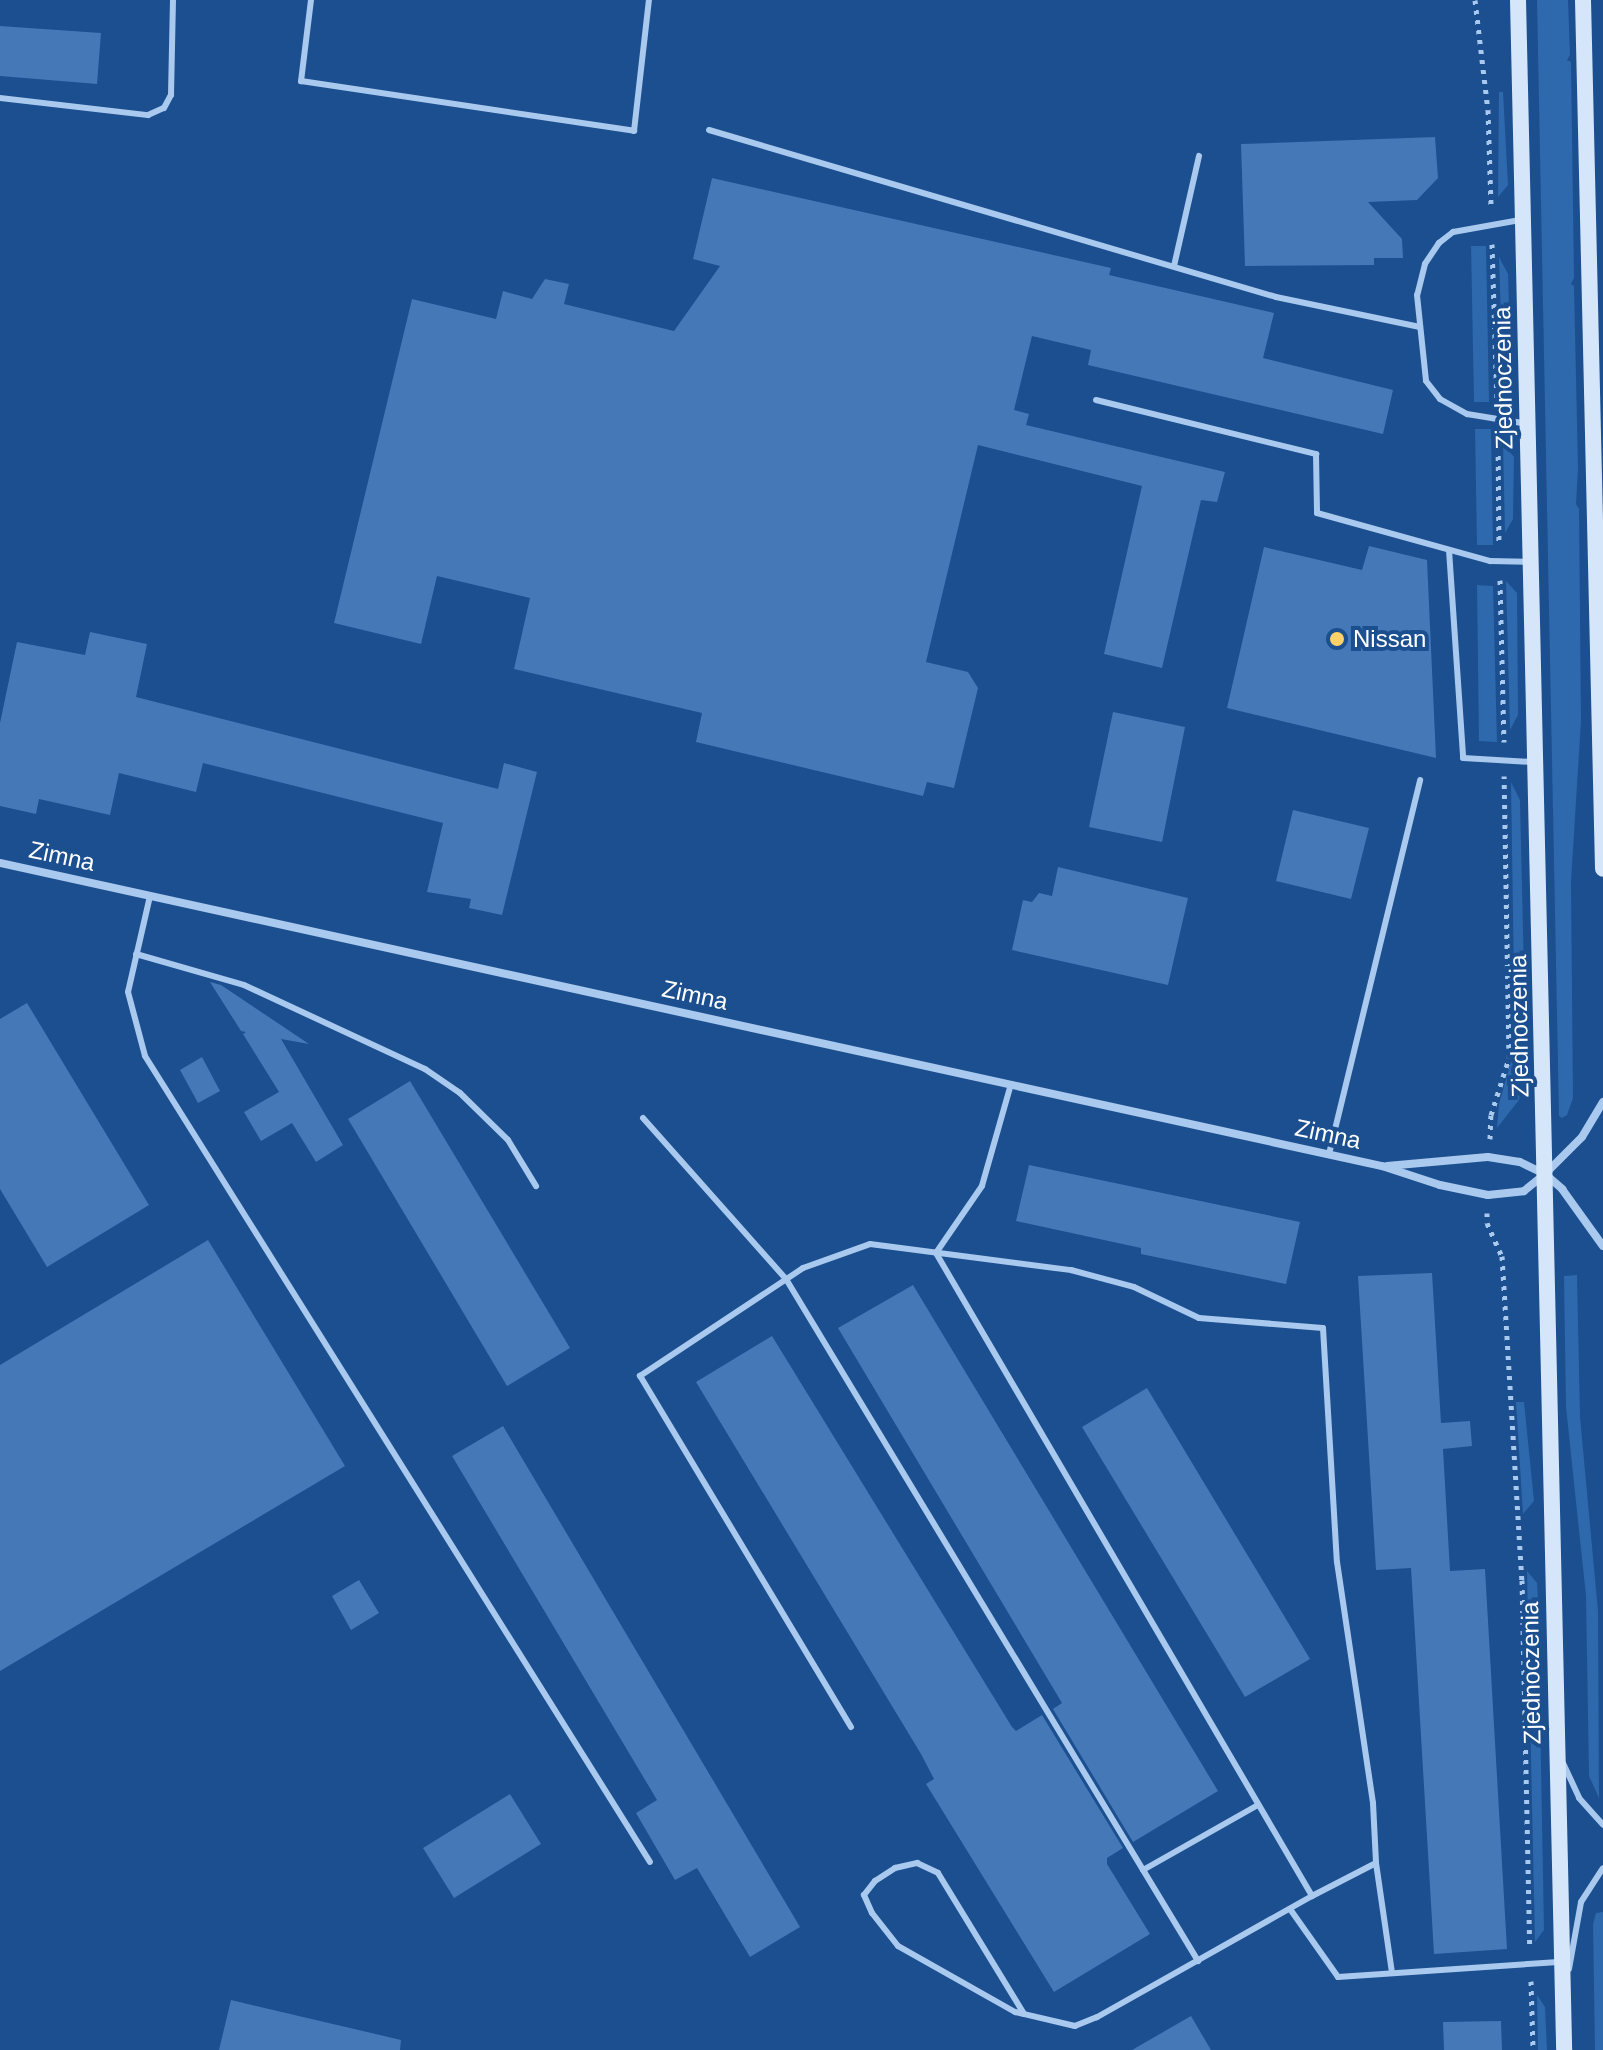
<!DOCTYPE html>
<html>
<head>
<meta charset="utf-8">
<style>
	body { margin:0 }
	#map { position:relative; width:1603px; height:2050px; overflow:hidden; background:#1b4f8f; font-family:Arial,sans-serif }
	div>[style] { position:absolute }
	.green>* { inset:0; background:#2e69ad }
	.building>* { inset:0; background:#4478b7 }
	.path>* { height:5px; margin-top:-2.5px; transform-origin:0; background:repeating-linear-gradient(90deg,#a9c9ee 0 4px,transparent 0 10px) }
	.service>* { height:6px; margin:-3px; padding:0 3px; transform-origin:3px; border-radius:3px; background:#a9c9ee }
	.minor>* { height:8px; margin:-4px; padding:0 4px; transform-origin:4px; border-radius:4px; background:#a9c9ee }
	.secondary>* { height:16px; margin:-8px; padding:0 8px; transform-origin:8px; border-radius:8px; background:#d6e6fa }
	.dots>* { width:22px; height:22px; translate:-50% -50%; box-sizing:border-box; border:4px solid #1b4f8f; border-radius:50% }
	span { translate:-50% -50%; white-space:nowrap; text-align:center; line-height:1.15; -webkit-text-stroke:8px #1b4f8f; paint-order:stroke }
	.street-label { font-size:24px; color:#fff }
	.poi-label { font-size:24px; color:#fff }
	.left { translate:0 -50%; text-align:left }
</style>
</head>
<body>
<div id="map">
	<div class="green">
		<div style="clip-path:polygon(1537px 0,1568px 0,1570px 55px,1567px 60px,1571px 62px,1574px 278px,1571px 284px,1574px 286px,1578px 469px,1576px 504px,1579px 509px,1581px 721px,1571px 881px,1573px 1098px,1567px 1115px,1562px 1118px,1559px 1116px)"></div>
		<div style="clip-path:polygon(1499px 92px,1503px 92px,1508px 185px,1498px 197px)"></div>
		<div style="clip-path:polygon(1471px 246px,1486px 246px,1489px 402px,1474px 402px)"></div>
		<div style="clip-path:polygon(1499px 257px,1508px 274px,1511px 374px,1503px 388px)"></div>
		<div style="clip-path:polygon(1475px 429px,1491px 429px,1493px 545px,1477px 545px)"></div>
		<div style="clip-path:polygon(1503px 443px,1514px 457px,1513px 519px,1505px 533px)"></div>
		<div style="clip-path:polygon(1506px 581px,1517px 593px,1518px 715px,1510px 730px)"></div>
		<div style="clip-path:polygon(1477px 585px,1493px 586px,1497px 742px,1479px 741px)"></div>
		<div style="clip-path:polygon(1511px 782px,1520px 800px,1526px 1060px,1519px 1100px,1497px 1128px,1499px 1104px,1515px 1048px)"></div>
		<div style="clip-path:polygon(1577px 1275px,1580px 1417px,1598px 1611px,1599px 1798px,1589px 1776px,1586px 1596px,1566px 1407px,1564px 1276px)"></div>
		<div style="clip-path:polygon(1516px 1402px,1524px 1402px,1534px 1501px,1523px 1514px)"></div>
		<div style="clip-path:polygon(1527px 1571px,1537px 1583px,1538px 1600px,1544px 1930px,1535px 1942px)"></div>
		<div style="clip-path:polygon(1603px 1912px,1603px 2050px,1595px 2050px,1593px 1924px,1596px 1913px)"></div>
		<div style="clip-path:polygon(1537px 1995px,1545px 2007px,1547px 2050px,1538px 2050px)"></div>
	</div>
	<div class="building">
		<div style="clip-path:polygon(0 26px,101px 33px,97px 84px,0 76px)"></div>
		<div style="clip-path:polygon(1435px 137px,1438px 178px,1417px 200px,1368px 202px,1402px 239px,1403px 258px,1374px 258px,1374px 265px,1245px 266px,1241px 144px)"></div>
		<div style="clip-path:polygon(712px 178px,1111px 268px,1109px 275px,1274px 313px,1263px 358px,1393px 390px,1383px 434px,1088px 365px,1091px 350px,1032px 336px,1014px 410px,1029px 414px,1026px 425px,1225px 472px,1217px 502px,1201px 500px,1162px 668px,1104px 654px,1142px 486px,978px 445px,926px 662px,968px 672px,978px 688px,954px 788px,927px 782px,923px 796px,696px 742px,702px 713px,514px 669px,530px 598px,437px 576px,421px 644px,334px 623px,412px 299px,496px 319px,503px 291px,532px 299px,545px 279px,569px 284px,564px 304px,674px 331px,720px 266px,693px 259px)"></div>
		<div style="clip-path:polygon(1369px 546px,1427px 560px,1436px 758px,1227px 708px,1264px 547px,1362px 570px)"></div>
		<div style="clip-path:polygon(90px 632px,147px 644px,136px 697px,498px 789px,504px 763px,537px 772px,502px 915px,469px 908px,471px 899px,427px 892px,443px 823px,203px 763px,196px 792px,119px 773px,110px 815px,39px 799px,36px 814px,0 806px,0 723px,17px 642px,85px 655px)"></div>
		<div style="clip-path:polygon(1113px 712px,1185px 727px,1162px 842px,1089px 827px)"></div>
		<div style="clip-path:polygon(1293px 810px,1369px 828px,1351px 899px,1276px 881px)"></div>
		<div style="clip-path:polygon(1058px 867px,1188px 898px,1168px 985px,1012px 950px,1023px 900px,1032px 902px,1039px 893px,1052px 896px)"></div>
		<div style="clip-path:polygon(210px 982px,221px 985px,309px 1044px,281px 1039px,343px 1145px,316px 1162px,292px 1123px,261px 1141px,244px 1112px,279px 1092px,243px 1034px,246px 1032px,241px 1031px)"></div>
		<div style="clip-path:polygon(27px 1003px,149px 1205px,47px 1267px,0 1189px,0 1019px)"></div>
		<div style="clip-path:polygon(202px 1057px,220px 1091px,198px 1103px,180px 1070px)"></div>
		<div style="clip-path:polygon(410px 1081px,570px 1348px,507px 1386px,348px 1119px)"></div>
		<div style="clip-path:polygon(1029px 1165px,1300px 1222px,1286px 1284px,1141px 1254px,1141px 1248px,1016px 1221px)"></div>
		<div style="clip-path:polygon(208px 1240px,345px 1466px,0 1671px,0 1365px)"></div>
		<div style="clip-path:polygon(1432px 1273px,1441px 1423px,1470px 1421px,1472px 1446px,1443px 1449px,1450px 1571px,1485px 1569px,1507px 1949px,1434px 1954px,1411px 1568px,1376px 1570px,1358px 1276px)"></div>
		<div style="clip-path:polygon(913px 1285px,1218px 1791px,1133px 1842px,1053px 1709px,1062px 1703px,838px 1328px)"></div>
		<div style="clip-path:polygon(772px 1336px,1012px 1727px,1016px 1731px,1042px 1715px,1123px 1848px,1107px 1858px,1107px 1864px,1150px 1934px,1054px 1992px,926px 1784px,934px 1779px,921px 1754px,696px 1382px)"></div>
		<div style="clip-path:polygon(1147px 1388px,1310px 1659px,1245px 1697px,1082px 1427px)"></div>
		<div style="clip-path:polygon(503px 1426px,800px 1927px,750px 1957px,697px 1868px,675px 1880px,636px 1813px,657px 1800px,452px 1456px)"></div>
		<div style="clip-path:polygon(359px 1580px,379px 1613px,351px 1630px,332px 1596px)"></div>
		<div style="clip-path:polygon(510px 1794px,541px 1844px,454px 1898px,423px 1848px)"></div>
		<div style="clip-path:polygon(231px 2000px,401px 2040px,400px 2050px,219px 2050px)"></div>
		<div style="clip-path:polygon(1191px 2016px,1211px 2050px,1132px 2050px)"></div>
		<div style="clip-path:polygon(1501px 2021px,1502px 2050px,1444px 2050px,1443px 2022px)"></div>
	</div>
	<div class="path">
		<div style="left:1475px;top:0;width:111px;rotate:83.3deg"></div>
		<div style="left:1488px;top:110px;width:96px;rotate:88.2deg"></div>
		<div style="left:1492px;top:244px;width:158px;rotate:88.2deg"></div>
		<div style="left:1498px;top:436px;width:106px;rotate:89.5deg"></div>
		<div style="left:1500px;top:580px;width:162px;rotate:88.6deg"></div>
		<div style="left:1490px;top:1139px;width:24px;rotate:-88deg"></div>
		<div style="left:1491px;top:1115px;width:60px;rotate:-72.5deg"></div>
		<div style="left:1509px;top:1058px;width:282px;rotate:-91deg"></div>
		<div style="left:1487px;top:1213px;width:10px;rotate:90deg"></div>
		<div style="left:1487px;top:1223px;width:36px;rotate:66deg"></div>
		<div style="left:1502px;top:1256px;width:325px;rotate:86.5deg"></div>
		<div style="left:1522px;top:1580px;width:367px;rotate:88.8deg"></div>
		<div style="left:1531px;top:1981px;width:69px;rotate:88.3deg"></div>
	</div>
	<div class="service">
		<div style="left:311px;top:0;width:82px;rotate:97deg"></div>
		<div style="left:301px;top:81px;width:337px;rotate:8.5deg"></div>
		<div style="left:634px;top:131px;width:132px;rotate:-83.5deg"></div>
		<div style="left:0;top:98px;width:149px;rotate:6.6deg"></div>
		<div style="left:148px;top:115px;width:17px;rotate:-24deg"></div>
		<div style="left:164px;top:108px;width:15px;rotate:-62deg"></div>
		<div style="left:171px;top:95px;width:95px;rotate:-88.8deg"></div>
		<div style="left:709px;top:130px;width:591px;rotate:16.41deg"></div>
		<div style="left:1276px;top:297px;width:147px;rotate:11.8deg"></div>
		<div style="left:1520px;top:220px;width:68px;rotate:169.8deg"></div>
		<div style="left:1453px;top:232px;width:18px;rotate:142deg"></div>
		<div style="left:1439px;top:243px;width:25px;rotate:124deg"></div>
		<div style="left:1425px;top:264px;width:32px;rotate:104deg"></div>
		<div style="left:1417px;top:295px;width:86px;rotate:84deg"></div>
		<div style="left:1426px;top:381px;width:23px;rotate:52deg"></div>
		<div style="left:1440px;top:399px;width:31px;rotate:29deg"></div>
		<div style="left:1467px;top:414px;width:62px;rotate:9.3deg"></div>
		<div style="left:1174px;top:266px;width:113px;rotate:-77.2deg"></div>
		<div style="left:1096px;top:400px;width:227px;rotate:13.8deg"></div>
		<div style="left:1316px;top:454px;width:59px;rotate:89deg"></div>
		<div style="left:1317px;top:513px;width:180px;rotate:15.5deg"></div>
		<div style="left:1490px;top:561px;width:39px;rotate:1deg"></div>
		<div style="left:1449px;top:550px;width:208px;rotate:86.1deg"></div>
		<div style="left:1463px;top:758px;width:70px;rotate:3.3deg"></div>
		<div style="left:150px;top:896px;width:98px;rotate:102.9deg"></div>
		<div style="left:128px;top:992px;width:66px;rotate:75.1deg"></div>
		<div style="left:145px;top:1056px;width:951px;rotate:57.93deg"></div>
		<div style="left:136px;top:954px;width:112px;rotate:16deg"></div>
		<div style="left:244px;top:985px;width:200px;rotate:24.9deg"></div>
		<div style="left:425px;top:1069px;width:42px;rotate:34.4deg"></div>
		<div style="left:460px;top:1093px;width:67px;rotate:44.4deg"></div>
		<div style="left:508px;top:1140px;width:54px;rotate:58.7deg"></div>
		<div style="left:1011px;top:1084px;width:106px;rotate:105.9deg"></div>
		<div style="left:982px;top:1186px;width:81px;rotate:124.5deg"></div>
		<div style="left:936px;top:1253px;width:745px;rotate:59.68deg"></div>
		<div style="left:1312px;top:1896px;width:247px;rotate:150.6deg"></div>
		<div style="left:1097px;top:2017px;width:24px;rotate:158deg"></div>
		<div style="left:1075px;top:2026px;width:52px;rotate:-166.8deg"></div>
		<div style="left:1024px;top:2014px;width:9px;rotate:-167deg"></div>
		<div style="left:1015px;top:2012px;width:134px;rotate:-150.6deg"></div>
		<div style="left:898px;top:1946px;width:42px;rotate:-128.2deg"></div>
		<div style="left:872px;top:1913px;width:20px;rotate:-114deg"></div>
		<div style="left:864px;top:1895px;width:18px;rotate:-52deg"></div>
		<div style="left:875px;top:1881px;width:24px;rotate:-33deg"></div>
		<div style="left:895px;top:1868px;width:23px;rotate:-13deg"></div>
		<div style="left:917px;top:1863px;width:23px;rotate:25deg"></div>
		<div style="left:938px;top:1873px;width:165px;rotate:58.6deg"></div>
		<div style="left:643px;top:1118px;width:215px;rotate:48.4deg"></div>
		<div style="left:786px;top:1279px;width:797px;rotate:58.86deg"></div>
		<div style="left:1329px;top:1154px;width:385px;rotate:-76.3deg"></div>
		<div style="left:851px;top:1727px;width:410px;rotate:-121deg"></div>
		<div style="left:640px;top:1376px;width:196px;rotate:-33.5deg"></div>
		<div style="left:803px;top:1268px;width:71px;rotate:-19.7deg"></div>
		<div style="left:870px;top:1244px;width:203px;rotate:7.4deg"></div>
		<div style="left:1071px;top:1270px;width:65px;rotate:15.1deg"></div>
		<div style="left:1134px;top:1287px;width:72px;rotate:25.5deg"></div>
		<div style="left:1199px;top:1318px;width:124px;rotate:4.6deg"></div>
		<div style="left:1323px;top:1328px;width:234px;rotate:86.6deg"></div>
		<div style="left:1337px;top:1562px;width:244px;rotate:81.5deg"></div>
		<div style="left:1373px;top:1803px;width:60px;rotate:87.1deg"></div>
		<div style="left:1376px;top:1863px;width:72px;rotate:152.7deg"></div>
		<div style="left:1563px;top:1763px;width:38px;rotate:65deg"></div>
		<div style="left:1579px;top:1798px;width:36px;rotate:48deg"></div>
		<div style="left:1376px;top:1863px;width:111px;rotate:81.7deg"></div>
		<div style="left:1143px;top:1870px;width:132px;rotate:-29.5deg"></div>
		<div style="left:1290px;top:1909px;width:83px;rotate:54.8deg"></div>
		<div style="left:1338px;top:1977px;width:221px;rotate:-3.9deg"></div>
		<div style="left:1569px;top:1969px;width:68px;rotate:-79.8deg"></div>
		<div style="left:1581px;top:1902px;width:40px;rotate:-57.1deg"></div>
	</div>
	<div class="minor">
		<div style="left:0;top:863px;width:1415px;rotate:12.37deg"></div>
		<div style="left:1382px;top:1166px;width:61px;rotate:18.1deg"></div>
		<div style="left:1440px;top:1185px;width:49px;rotate:11.8deg"></div>
		<div style="left:1488px;top:1195px;width:36px;rotate:-6deg"></div>
		<div style="left:1524px;top:1191px;width:27px;rotate:-39deg"></div>
		<div style="left:1545px;top:1174px;width:52px;rotate:-45deg"></div>
		<div style="left:1582px;top:1137px;width:41px;rotate:-59deg"></div>
		<div style="left:1387px;top:1166px;width:101px;rotate:-5.1deg"></div>
		<div style="left:1488px;top:1157px;width:32px;rotate:9deg"></div>
		<div style="left:1520px;top:1162px;width:28px;rotate:26deg"></div>
		<div style="left:1545px;top:1174px;width:23px;rotate:41deg"></div>
		<div style="left:1562px;top:1189px;width:70px;rotate:54.3deg"></div>
	</div>
	<div class="secondary">
		<div style="left:1518px;top:0;width:2051px;rotate:88.71deg"></div>
		<div style="left:1583px;top:0;width:869px;rotate:88.68deg"></div>
	</div>
	<div class="dots">
		<div style="left:1337px;top:639px;background:#ffd166"></div>
	</div>
	<div class="street-label">
		<span style="left:1503px;top:378px;rotate:-91deg">Zjednoczenia</span>
		<span style="left:62px;top:856px;rotate:12deg">Zimna</span>
		<span style="left:695px;top:995px;rotate:12deg">Zimna</span>
		<span style="left:1519px;top:1026px;rotate:-91deg">Zjednoczenia</span>
		<span style="left:1328px;top:1134px;rotate:12deg">Zimna</span>
		<span style="left:1531px;top:1673px;rotate:-91deg">Zjednoczenia</span>
	</div>
	<div class="poi-label">
		<span class="left" style="left:1353px;top:639px">Nissan</span>
	</div>
</div>
</body>
</html>
